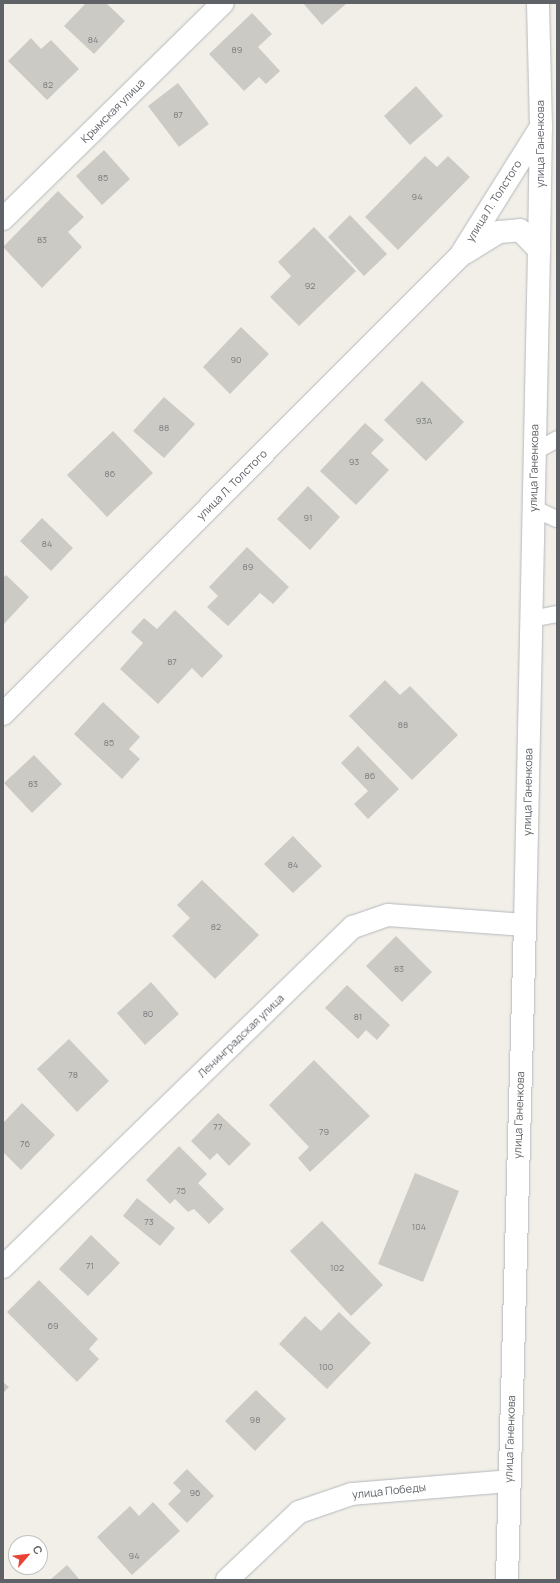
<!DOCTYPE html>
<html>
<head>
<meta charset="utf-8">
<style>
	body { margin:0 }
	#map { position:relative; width:560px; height:1583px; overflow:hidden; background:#f1efe8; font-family:Manrope,sans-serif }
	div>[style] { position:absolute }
	.building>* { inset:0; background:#cccac5 }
	.roads { filter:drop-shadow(0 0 1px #b5b8bc) drop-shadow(0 0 1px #b5b8bc) }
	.lane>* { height:16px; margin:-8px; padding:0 8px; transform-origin:8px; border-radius:8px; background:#fff }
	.street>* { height:22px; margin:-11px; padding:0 11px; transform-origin:11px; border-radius:11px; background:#fff }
	.secondary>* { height:22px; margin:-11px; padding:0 11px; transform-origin:11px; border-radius:11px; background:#fff }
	span { translate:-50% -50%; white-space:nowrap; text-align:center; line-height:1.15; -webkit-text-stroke:4px #fff; paint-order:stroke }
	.number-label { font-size:9px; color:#7a7d7f }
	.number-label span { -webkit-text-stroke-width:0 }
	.street-label { font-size:11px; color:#5f6368 }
	.frame { position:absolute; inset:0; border:4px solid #5f6368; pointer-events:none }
	.north { position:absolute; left:8px; top:1535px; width:40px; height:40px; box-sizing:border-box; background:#fff; border:1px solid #bfc1c3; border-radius:50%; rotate:62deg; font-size:11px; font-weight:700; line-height:16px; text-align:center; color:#5f6368 }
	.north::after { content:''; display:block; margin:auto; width:14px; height:18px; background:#ea4335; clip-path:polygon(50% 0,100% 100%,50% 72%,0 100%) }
</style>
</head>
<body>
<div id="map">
	<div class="building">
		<div style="clip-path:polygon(86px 3px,106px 3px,125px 21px,94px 54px,64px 26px)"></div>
		<div style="clip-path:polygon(303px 3px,347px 3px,322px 25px)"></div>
		<div style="clip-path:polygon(252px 13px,272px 34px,258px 47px,280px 71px,266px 84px,259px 77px,244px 91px,209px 54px)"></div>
		<div style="clip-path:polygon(31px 38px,41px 49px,51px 40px,79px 69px,47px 100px,8px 61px)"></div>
		<div style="clip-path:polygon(178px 83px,209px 124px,179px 147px,148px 106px)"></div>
		<div style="clip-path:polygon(416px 86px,443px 116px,410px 145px,384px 116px)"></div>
		<div style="clip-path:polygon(104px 150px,130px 179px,102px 205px,76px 176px)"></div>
		<div style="clip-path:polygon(425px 156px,437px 167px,448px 156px,470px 177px,398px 250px,365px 217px)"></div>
		<div style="clip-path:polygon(58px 191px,84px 217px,68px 232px,82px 247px,42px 288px,3px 247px)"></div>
		<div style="clip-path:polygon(350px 215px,387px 254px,364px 276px,328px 237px)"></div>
		<div style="clip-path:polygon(314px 227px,356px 271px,299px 326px,270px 297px,291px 276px,278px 262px)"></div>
		<div style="clip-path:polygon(241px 327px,269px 354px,230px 394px,203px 367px)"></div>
		<div style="clip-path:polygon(422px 381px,464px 422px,426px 461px,384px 420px)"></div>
		<div style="clip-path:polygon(164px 397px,195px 424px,164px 458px,133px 431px)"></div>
		<div style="clip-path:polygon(365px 423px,384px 440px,371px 453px,389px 470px,356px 505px,320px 471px)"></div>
		<div style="clip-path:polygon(113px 431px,153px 473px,107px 517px,67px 475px)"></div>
		<div style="clip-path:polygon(308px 486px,340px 517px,310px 550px,277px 519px)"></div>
		<div style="clip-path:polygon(42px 518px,73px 548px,51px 571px,20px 541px)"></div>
		<div style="clip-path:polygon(247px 547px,289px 587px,273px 604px,260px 593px,228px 626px,207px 607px,218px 596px,209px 587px)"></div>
		<div style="clip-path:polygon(6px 575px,29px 597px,3px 625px,3px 578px)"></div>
		<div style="clip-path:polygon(175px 610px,223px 656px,202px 678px,192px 668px,158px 704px,120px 669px,143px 643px,131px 632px,144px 618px,157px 629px)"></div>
		<div style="clip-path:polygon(385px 680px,400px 695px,410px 686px,458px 735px,412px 780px,349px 716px)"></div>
		<div style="clip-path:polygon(103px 702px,140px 737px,129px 749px,140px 759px,122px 779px,74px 734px)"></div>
		<div style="clip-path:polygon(358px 746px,399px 789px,368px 819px,354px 804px,368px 791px,341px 763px)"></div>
		<div style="clip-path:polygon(34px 755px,62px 784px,32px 813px,4px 783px)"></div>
		<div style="clip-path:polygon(293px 836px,322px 866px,293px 893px,264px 864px)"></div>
		<div style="clip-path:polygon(202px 880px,259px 935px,215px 979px,172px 936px,190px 918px,177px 905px)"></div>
		<div style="clip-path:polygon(396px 936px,432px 972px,402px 1002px,366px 966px)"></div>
		<div style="clip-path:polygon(151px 982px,179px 1014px,145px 1045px,117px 1013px)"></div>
		<div style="clip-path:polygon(347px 985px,390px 1025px,377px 1040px,366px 1030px,358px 1039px,325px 1008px)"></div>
		<div style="clip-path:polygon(69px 1039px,109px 1081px,77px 1112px,37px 1069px)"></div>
		<div style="clip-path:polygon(314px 1060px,370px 1116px,310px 1172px,298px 1158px,309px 1147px,269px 1105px)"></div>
		<div style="clip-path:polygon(22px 1103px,55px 1135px,21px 1170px,3px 1152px,3px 1123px)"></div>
		<div style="clip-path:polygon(218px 1113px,251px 1144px,229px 1166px,217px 1153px,210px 1160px,191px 1141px)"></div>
		<div style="clip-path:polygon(179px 1146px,207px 1174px,198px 1183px,224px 1209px,209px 1224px,194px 1209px,188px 1212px,175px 1199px,170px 1204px,146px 1180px)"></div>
		<div style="clip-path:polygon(415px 1173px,459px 1191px,423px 1282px,378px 1264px)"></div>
		<div style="clip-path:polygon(137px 1198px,175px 1228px,160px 1246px,123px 1216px)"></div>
		<div style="clip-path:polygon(322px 1221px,383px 1285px,351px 1316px,290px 1251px)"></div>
		<div style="clip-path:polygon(91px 1235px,120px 1263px,88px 1296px,59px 1269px)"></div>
		<div style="clip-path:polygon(39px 1280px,98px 1339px,89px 1349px,99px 1359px,77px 1382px,7px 1312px)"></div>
		<div style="clip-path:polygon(339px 1312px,371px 1343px,327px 1389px,279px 1344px,305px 1316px,321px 1331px)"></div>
		<div style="clip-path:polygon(3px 1382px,9px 1387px,3px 1393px)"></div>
		<div style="clip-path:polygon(256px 1390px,286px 1419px,255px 1451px,225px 1421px)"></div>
		<div style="clip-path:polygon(187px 1469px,214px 1496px,187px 1523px,168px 1504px,181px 1491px,173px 1483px)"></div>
		<div style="clip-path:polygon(153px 1502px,180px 1531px,132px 1575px,97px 1537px,130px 1506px,139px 1516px)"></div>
		<div style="clip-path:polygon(67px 1565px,80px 1580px,50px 1580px)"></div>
	</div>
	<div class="roads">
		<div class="lane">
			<div style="left:534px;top:452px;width:26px;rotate:-29deg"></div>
			<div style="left:533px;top:508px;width:26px;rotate:25deg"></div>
			<div style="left:531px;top:619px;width:26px;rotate:-11deg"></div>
		</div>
		<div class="street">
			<div style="left:3px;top:219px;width:308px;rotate:-44.5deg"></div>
			<div style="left:465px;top:253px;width:40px;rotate:-32deg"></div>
			<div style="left:499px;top:232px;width:21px;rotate:-5deg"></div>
			<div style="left:520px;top:230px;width:28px;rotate:46deg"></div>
			<div style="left:3px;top:714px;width:647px;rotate:-45.06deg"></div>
			<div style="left:460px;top:256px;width:152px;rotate:-57.9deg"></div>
			<div style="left:3px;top:1267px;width:488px;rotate:-44.2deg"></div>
			<div style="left:353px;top:927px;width:37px;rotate:-19deg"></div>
			<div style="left:388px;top:915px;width:137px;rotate:4.2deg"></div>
			<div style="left:227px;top:1580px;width:99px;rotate:-43.4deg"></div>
			<div style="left:299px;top:1512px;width:56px;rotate:-18.8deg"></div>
			<div style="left:352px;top:1494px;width:158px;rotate:-4.7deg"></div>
		</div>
		<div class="secondary">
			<div style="left:507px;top:1580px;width:655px;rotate:-88.43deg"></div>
			<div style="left:525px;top:925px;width:675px;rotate:-88.81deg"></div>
			<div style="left:539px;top:250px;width:123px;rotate:-89.1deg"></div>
			<div style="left:541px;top:127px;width:124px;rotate:-91.4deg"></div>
		</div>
	</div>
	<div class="number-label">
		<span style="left:93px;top:40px">84</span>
		<span style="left:237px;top:50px">89</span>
		<span style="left:48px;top:85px">82</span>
		<span style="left:178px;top:115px">87</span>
		<span style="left:103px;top:178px">85</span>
		<span style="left:417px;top:197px">94</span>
		<span style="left:42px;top:240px">83</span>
		<span style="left:310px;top:286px">92</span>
		<span style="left:236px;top:360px">90</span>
		<span style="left:424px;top:421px">93А</span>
		<span style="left:164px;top:428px">88</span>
		<span style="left:354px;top:462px">93</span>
		<span style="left:110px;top:474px">86</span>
		<span style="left:308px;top:518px">91</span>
		<span style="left:47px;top:544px">84</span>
		<span style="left:248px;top:567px">89</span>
		<span style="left:172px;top:662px">87</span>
		<span style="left:403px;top:725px">88</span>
		<span style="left:109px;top:743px">85</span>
		<span style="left:370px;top:776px">86</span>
		<span style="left:33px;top:784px">83</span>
		<span style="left:293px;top:865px">84</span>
		<span style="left:216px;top:927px">82</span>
		<span style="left:399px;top:969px">83</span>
		<span style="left:148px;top:1014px">80</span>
		<span style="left:358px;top:1017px">81</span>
		<span style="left:73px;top:1075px">78</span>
		<span style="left:218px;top:1127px">77</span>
		<span style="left:324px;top:1132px">79</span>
		<span style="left:25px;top:1144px">76</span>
		<span style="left:181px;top:1191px">75</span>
		<span style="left:149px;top:1222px">73</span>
		<span style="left:419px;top:1227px">104</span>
		<span style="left:90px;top:1266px">71</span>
		<span style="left:337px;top:1268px">102</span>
		<span style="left:53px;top:1326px">69</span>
		<span style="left:326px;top:1367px">100</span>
		<span style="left:255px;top:1420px">98</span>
		<span style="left:195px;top:1493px">96</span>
		<span style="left:134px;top:1556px">94</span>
	</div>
	<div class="street-label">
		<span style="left:113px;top:111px;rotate:-45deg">Крымская улица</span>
		<span style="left:540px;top:144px;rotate:-90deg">улица Ганенкова</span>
		<span style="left:494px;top:201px;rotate:-58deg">улица Л. Толстого</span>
		<span style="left:534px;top:468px;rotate:-89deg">улица Ганенкова</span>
		<span style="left:232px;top:485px;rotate:-45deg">улица Л. Толстого</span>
		<span style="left:528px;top:792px;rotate:-89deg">улица Ганенкова</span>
		<span style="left:241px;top:1036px;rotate:-44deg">Ленинградская улица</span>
		<span style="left:519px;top:1115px;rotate:-88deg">улица Ганенкова</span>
		<span style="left:510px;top:1439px;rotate:-88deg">улица Ганенкова</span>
		<span style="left:389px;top:1491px;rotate:-6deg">улица Победы</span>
	</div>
	<div class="frame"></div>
	<div class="north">С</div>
</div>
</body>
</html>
